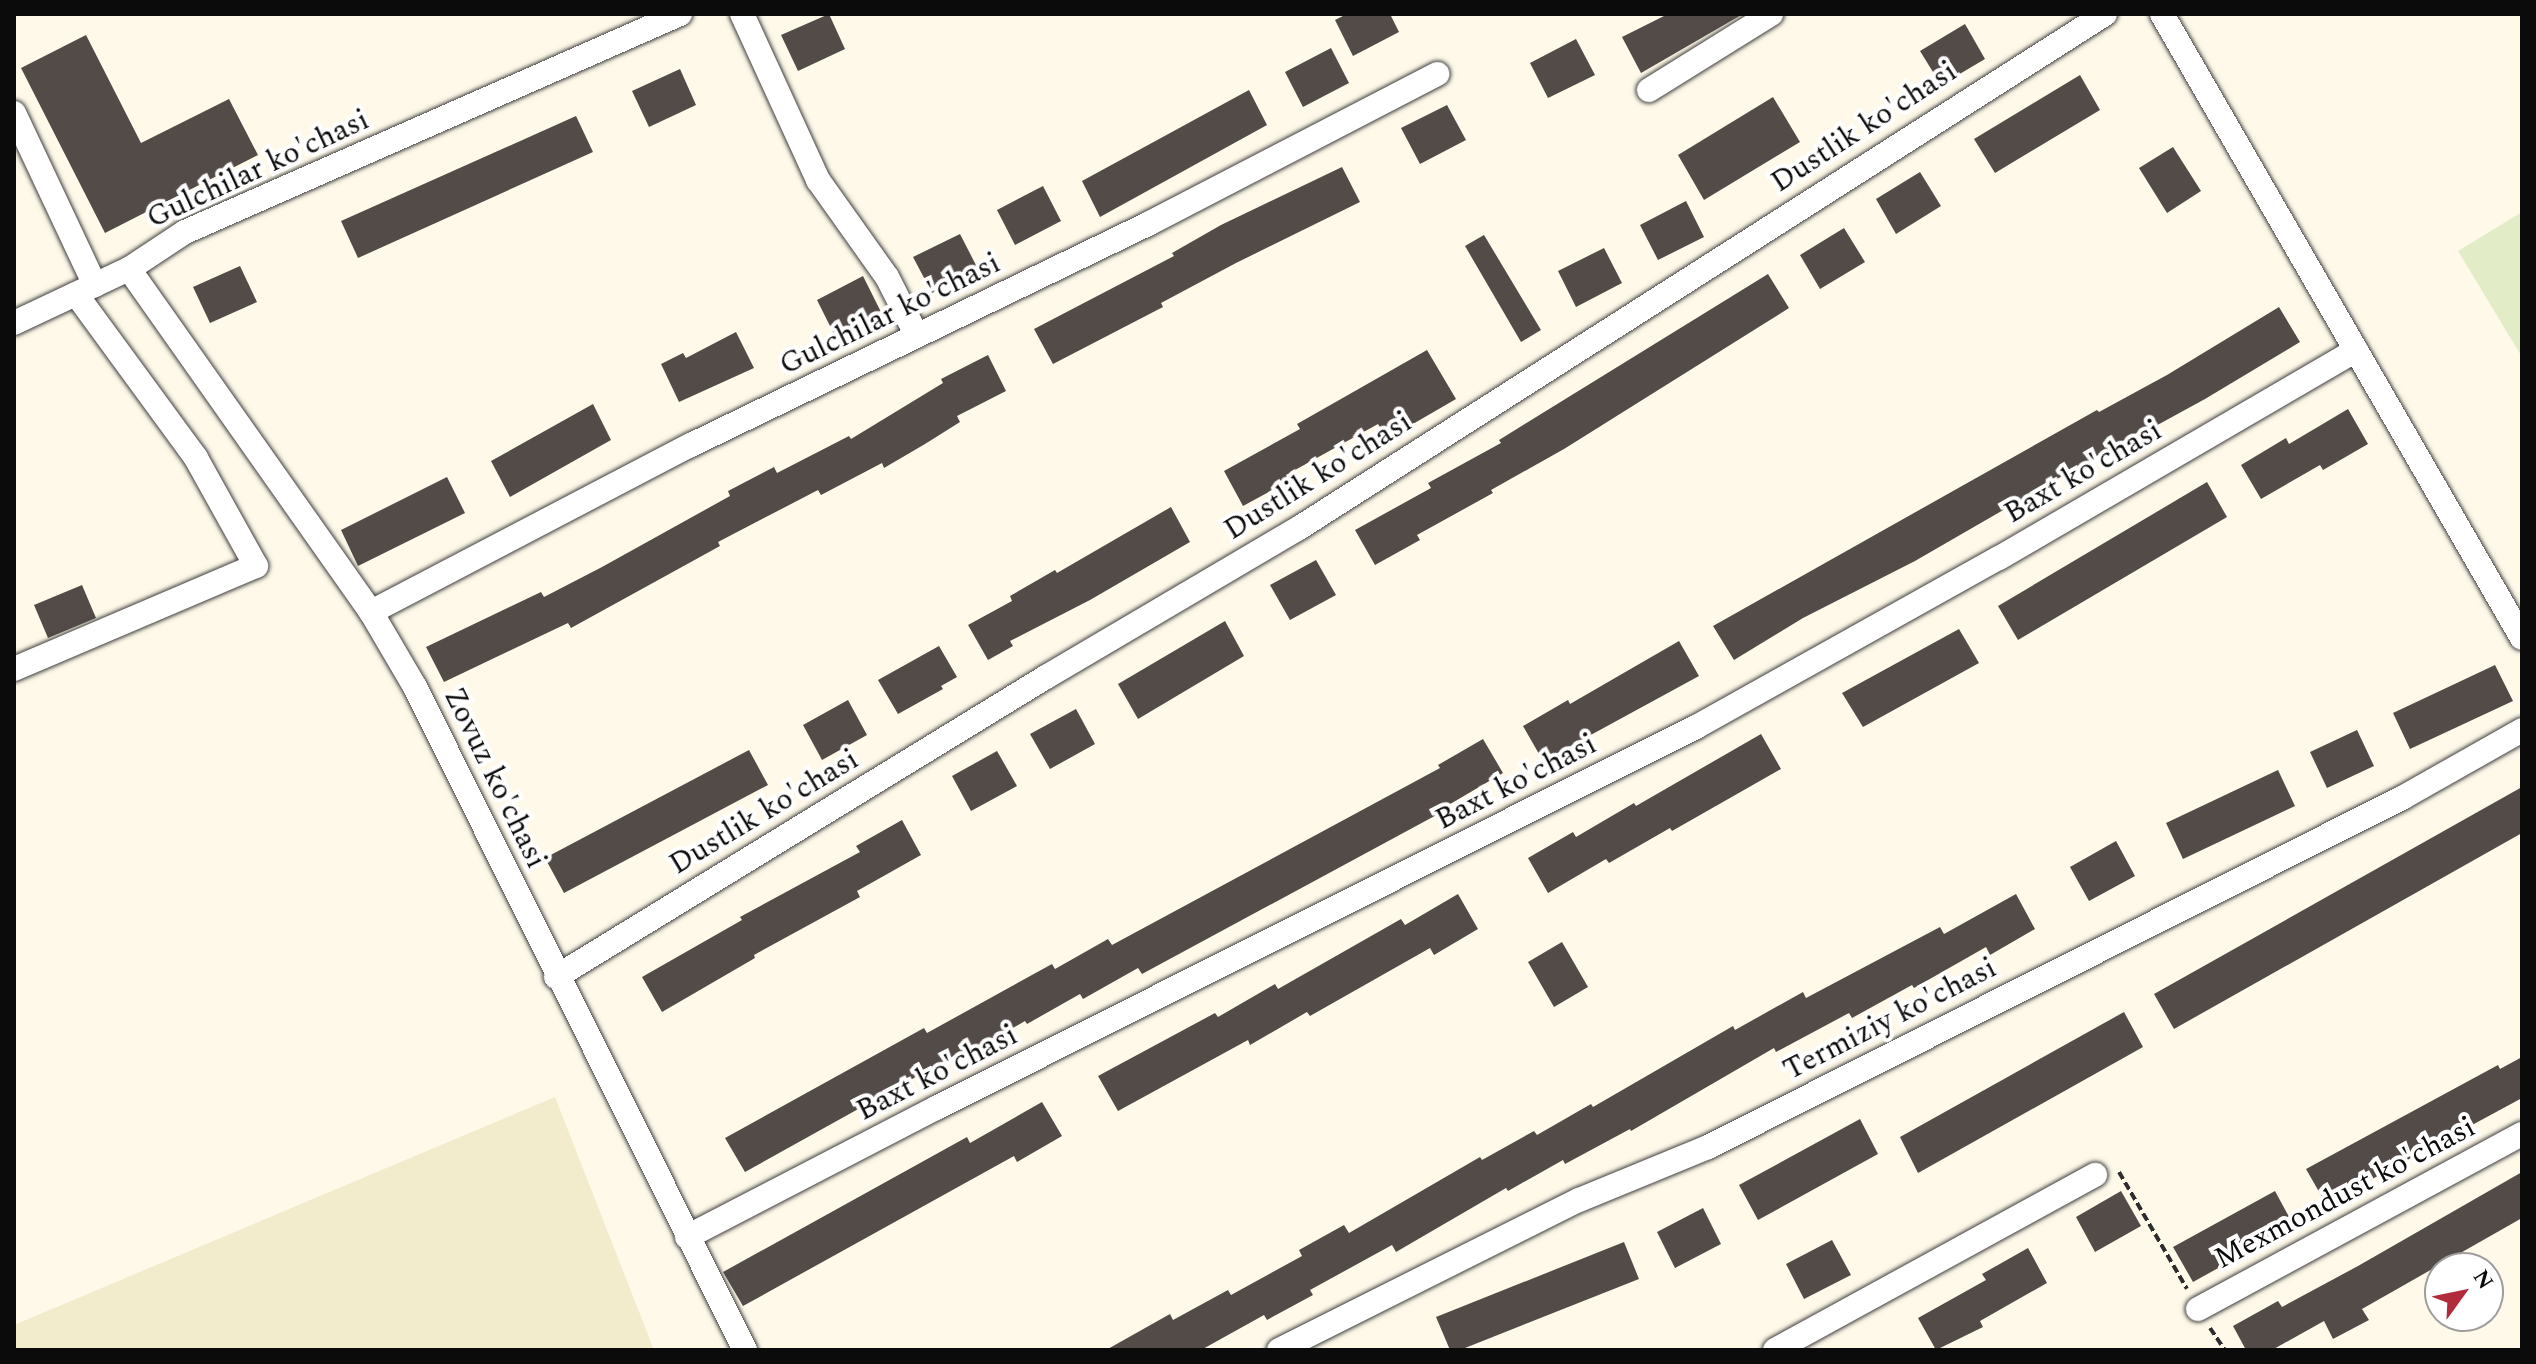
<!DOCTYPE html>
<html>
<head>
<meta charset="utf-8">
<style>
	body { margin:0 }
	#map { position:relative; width:2536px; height:1364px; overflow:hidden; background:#fef9e9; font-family:Spectral,serif }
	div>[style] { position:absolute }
	.farmland>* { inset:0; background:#f2eccc }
	.pitch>* { inset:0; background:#e2edc7 }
	.building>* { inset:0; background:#534b48 }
	.path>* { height:4px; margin-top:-2px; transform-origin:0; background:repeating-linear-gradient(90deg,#2d2d2d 0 8px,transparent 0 12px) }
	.roads { filter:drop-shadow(0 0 2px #3e3e3e) drop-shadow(0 0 2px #3e3e3e) }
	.street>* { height:24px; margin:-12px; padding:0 12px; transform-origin:12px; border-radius:12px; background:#fff }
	span { translate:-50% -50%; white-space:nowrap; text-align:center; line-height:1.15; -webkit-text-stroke:8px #fff; paint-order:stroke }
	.street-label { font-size:30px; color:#0b0b0b }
	.frame { position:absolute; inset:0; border:16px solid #0b0b0b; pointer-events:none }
	.north { position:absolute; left:2424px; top:1252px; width:80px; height:80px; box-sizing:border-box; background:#fff; border:2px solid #9d9d9d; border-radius:50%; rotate:57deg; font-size:22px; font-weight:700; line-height:32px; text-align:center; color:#0b0b0b }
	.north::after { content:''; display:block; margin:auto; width:28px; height:36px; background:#b22b3a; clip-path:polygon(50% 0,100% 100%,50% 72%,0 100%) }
</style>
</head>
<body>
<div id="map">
	<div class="farmland">
		<div style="clip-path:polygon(555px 1097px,654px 1350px,14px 1350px,14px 1325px)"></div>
	</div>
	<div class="pitch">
		<div style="clip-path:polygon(2522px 212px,2522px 357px,2458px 251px)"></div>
	</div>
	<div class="building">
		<div style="clip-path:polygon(829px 14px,845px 49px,798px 71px,781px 35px)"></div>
		<div style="clip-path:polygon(1347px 14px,1390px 14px,1399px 32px,1353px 56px,1335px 20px)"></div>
		<div style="clip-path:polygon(1668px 14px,1743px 14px,1641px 73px,1622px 37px)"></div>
		<div style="clip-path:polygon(1965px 24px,1985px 59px,1941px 85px,1920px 51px)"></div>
		<div style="clip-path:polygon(86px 35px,141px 143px,229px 99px,258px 155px,105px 233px,21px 68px)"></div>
		<div style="clip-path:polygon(1576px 39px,1595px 75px,1548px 98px,1530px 63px)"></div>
		<div style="clip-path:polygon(1331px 48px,1349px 83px,1303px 107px,1285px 72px)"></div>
		<div style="clip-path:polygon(680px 69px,696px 105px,649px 127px,632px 91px)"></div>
		<div style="clip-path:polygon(2080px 75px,2100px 110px,1995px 173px,1974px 139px)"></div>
		<div style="clip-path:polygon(1249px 90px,1267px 125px,1100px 217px,1082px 181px)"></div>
		<div style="clip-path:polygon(1773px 97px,1800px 142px,1704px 200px,1678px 155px)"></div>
		<div style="clip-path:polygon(1447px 105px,1466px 140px,1420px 164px,1401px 128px)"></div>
		<div style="clip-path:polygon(576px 116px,593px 152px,358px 258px,341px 221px)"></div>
		<div style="clip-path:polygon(2173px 147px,2201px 191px,2167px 213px,2139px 168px)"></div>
		<div style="clip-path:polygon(1342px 167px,1360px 202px,1236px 263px,1161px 303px,1163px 307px,1053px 364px,1034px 329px,1174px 256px,1172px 253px,1221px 225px)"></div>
		<div style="clip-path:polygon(1920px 172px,1941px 206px,1896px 234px,1876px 199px)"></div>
		<div style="clip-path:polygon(1043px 186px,1061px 221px,1015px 245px,997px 210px)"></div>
		<div style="clip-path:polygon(1686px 201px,1704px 237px,1658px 260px,1640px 225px)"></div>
		<div style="clip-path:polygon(1844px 228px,1865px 262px,1820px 289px,1800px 255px)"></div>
		<div style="clip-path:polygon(960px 234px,978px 269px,932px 293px,913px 257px)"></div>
		<div style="clip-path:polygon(1484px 235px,1541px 330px,1521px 342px,1465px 246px)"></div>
		<div style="clip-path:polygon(1604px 248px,1622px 283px,1576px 307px,1558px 271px)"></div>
		<div style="clip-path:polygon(240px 266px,257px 302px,210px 323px,193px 287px)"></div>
		<div style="clip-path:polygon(1768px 274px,1789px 308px,1564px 449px,1491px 490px,1493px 493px,1417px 535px,1420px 540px,1375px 565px,1355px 530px,1431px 488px,1428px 483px,1501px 443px,1499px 440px)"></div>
		<div style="clip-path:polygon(863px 276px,881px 312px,835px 336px,817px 300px)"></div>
		<div style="clip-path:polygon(2279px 307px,2300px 342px,2205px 399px,2141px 434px,2140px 431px,1915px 561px,1803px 618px,1734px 660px,1713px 626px,2097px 410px,2099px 412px,2167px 375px)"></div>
		<div style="clip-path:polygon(736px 332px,754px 368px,679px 402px,661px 364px,683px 353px,686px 358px)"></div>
		<div style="clip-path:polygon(1427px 350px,1456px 399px,1387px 439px,1378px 424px,1286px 475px,1289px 481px,1243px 506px,1224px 471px,1300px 429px,1297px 424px)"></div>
		<div style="clip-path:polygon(988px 355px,1006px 391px,957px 416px,960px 422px,925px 444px,884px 468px,882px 463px,821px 495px,818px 490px,718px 542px,720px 546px,571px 628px,568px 623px,444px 682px,426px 647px,541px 592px,544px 597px,602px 567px,730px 496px,728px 491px,774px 467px,777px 473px,849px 436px,851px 439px,943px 383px,941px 379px)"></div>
		<div style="clip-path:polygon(593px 404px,611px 440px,510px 497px,491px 461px)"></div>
		<div style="clip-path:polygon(2348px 409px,2368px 444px,2323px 470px,2320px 465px,2261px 499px,2241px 465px,2286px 438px,2289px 444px)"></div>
		<div style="clip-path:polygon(447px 477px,465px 513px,358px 566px,341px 530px)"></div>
		<div style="clip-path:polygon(2207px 482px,2227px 517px,2018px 640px,1998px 606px)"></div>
		<div style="clip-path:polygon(1171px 507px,1190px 542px,1090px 600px,1010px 641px,1013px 646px,988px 660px,968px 625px,1012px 601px,1010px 596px,1055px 570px,1057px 573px)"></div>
		<div style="clip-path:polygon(1316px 560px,1336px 595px,1290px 620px,1270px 585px)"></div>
		<div style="clip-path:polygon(82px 585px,96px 618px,48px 638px,34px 605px)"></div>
		<div style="clip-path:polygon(1225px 621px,1244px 656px,1138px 719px,1118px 684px)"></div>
		<div style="clip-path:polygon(1959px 629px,1979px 663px,1863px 727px,1842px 693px)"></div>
		<div style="clip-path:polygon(1679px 641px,1699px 676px,1543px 761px,1523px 726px,1568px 700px,1570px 704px)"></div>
		<div style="clip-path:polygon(939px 646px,957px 677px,941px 686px,943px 689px,898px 714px,878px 680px)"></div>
		<div style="clip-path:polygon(2495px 665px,2513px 701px,2410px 749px,2393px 713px)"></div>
		<div style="clip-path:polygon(848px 700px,867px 735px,822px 760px,803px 725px)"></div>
		<div style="clip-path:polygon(1076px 709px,1095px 744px,1050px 769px,1030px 734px)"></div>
		<div style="clip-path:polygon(2357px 730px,2374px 766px,2327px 788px,2310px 752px)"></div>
		<div style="clip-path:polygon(1761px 734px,1781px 769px,1672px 831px,1670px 828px,1609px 863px,1606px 859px,1548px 893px,1528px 858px,1573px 832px,1576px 837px,1634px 803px,1636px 806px)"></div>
		<div style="clip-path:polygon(1483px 739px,1503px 773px,1440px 810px,1442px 812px,1142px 974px,1138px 968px,1083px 999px,1080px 994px,1027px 1024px,1025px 1021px,970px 1053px,968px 1048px,745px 1172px,725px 1138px,924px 1028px,927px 1033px,1052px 964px,1055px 969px,1108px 939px,1112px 945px,1440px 768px,1438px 765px)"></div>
		<div style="clip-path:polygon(749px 750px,768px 785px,564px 893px,545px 858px)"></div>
		<div style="clip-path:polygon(997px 751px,1017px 786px,971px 811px,952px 776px)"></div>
		<div style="clip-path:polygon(2278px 770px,2295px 806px,2183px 859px,2166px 823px)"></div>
		<div style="clip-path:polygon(2522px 787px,2522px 833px,2174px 1029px,2154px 994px)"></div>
		<div style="clip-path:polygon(902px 820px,921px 855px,857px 891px,860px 897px,754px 955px,755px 958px,662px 1012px,642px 977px,742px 920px,740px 917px,860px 852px,856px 846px)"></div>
		<div style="clip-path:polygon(2116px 841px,2135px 876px,2089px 901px,2070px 867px)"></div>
		<div style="clip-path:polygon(1458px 894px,1478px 929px,1434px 955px,1430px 948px,1310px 1016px,1307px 1012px,1250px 1045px,1248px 1040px,1118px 1111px,1098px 1076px,1215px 1013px,1218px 1017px,1275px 984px,1278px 989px,1401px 919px,1405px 925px)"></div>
		<div style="clip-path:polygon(2016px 894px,2035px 929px,1990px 955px,1986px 947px,1914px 988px,1912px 985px,1852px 1018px,1849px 1013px,1776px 1052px,1774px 1048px,1631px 1131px,1630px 1129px,1565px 1164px,1563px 1160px,1508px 1191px,1506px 1188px,1396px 1252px,1392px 1245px,1310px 1290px,1313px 1295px,1267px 1320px,1264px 1315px,1201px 1350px,1106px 1350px,1170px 1314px,1173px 1320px,1228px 1290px,1231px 1295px,1302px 1256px,1299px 1250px,1344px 1225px,1349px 1233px,1480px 1157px,1482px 1160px,1534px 1131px,1537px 1135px,1591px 1104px,1593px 1107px,1733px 1026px,1735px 1030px,1803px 992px,1806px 998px,1940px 927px,1944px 934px)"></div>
		<div style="clip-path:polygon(1562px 942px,1588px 987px,1554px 1007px,1528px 962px)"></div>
		<div style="clip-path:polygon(2124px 1012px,2143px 1047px,1918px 1173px,1900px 1137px)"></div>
		<div style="clip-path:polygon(2522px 1057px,2522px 1098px,2326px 1204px,2306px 1169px,2498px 1065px,2500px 1069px)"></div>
		<div style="clip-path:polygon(1042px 1102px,1062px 1136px,1017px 1162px,1014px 1156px,743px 1306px,723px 1272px,967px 1137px,970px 1143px)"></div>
		<div style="clip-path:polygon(1860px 1119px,1878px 1154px,1758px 1220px,1739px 1185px)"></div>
		<div style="clip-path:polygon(2522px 1172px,2522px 1218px,2362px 1309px,2369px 1320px,2333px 1339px,2324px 1321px,2272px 1350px,2246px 1350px,2233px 1326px,2278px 1301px,2282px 1307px,2358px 1266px)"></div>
		<div style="clip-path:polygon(2121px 1191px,2141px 1226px,2095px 1252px,2076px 1217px)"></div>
		<div style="clip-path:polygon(2275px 1191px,2294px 1226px,2193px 1282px,2173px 1247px)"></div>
		<div style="clip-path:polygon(1703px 1208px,1721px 1244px,1675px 1268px,1657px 1232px)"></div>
		<div style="clip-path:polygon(1832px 1240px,1851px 1275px,1804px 1299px,1786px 1264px)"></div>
		<div style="clip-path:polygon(1624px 1242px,1639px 1279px,1460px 1350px,1450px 1350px,1436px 1317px)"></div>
		<div style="clip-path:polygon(2028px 1248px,2047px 1283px,1980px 1321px,1983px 1327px,1936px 1350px,1918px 1318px,1986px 1280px,1982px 1274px)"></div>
	</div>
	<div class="path">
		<div style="left:2119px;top:1172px;width:135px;rotate:59.8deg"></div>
		<div style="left:2210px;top:1328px;width:27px;rotate:56deg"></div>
	</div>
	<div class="roads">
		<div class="street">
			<div style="left:742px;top:14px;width:183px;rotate:65.4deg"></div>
			<div style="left:818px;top:180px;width:119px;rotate:54.6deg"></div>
			<div style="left:887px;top:277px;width:66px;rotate:63deg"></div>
			<div style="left:2162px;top:14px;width:720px;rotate:60.02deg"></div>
			<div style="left:1649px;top:90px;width:144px;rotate:-31.9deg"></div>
			<div style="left:14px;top:113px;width:190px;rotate:64.8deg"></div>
			<div style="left:129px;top:269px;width:420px;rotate:54.8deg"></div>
			<div style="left:371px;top:612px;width:87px;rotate:59.6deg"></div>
			<div style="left:415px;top:687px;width:741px;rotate:63.54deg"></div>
			<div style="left:14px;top:323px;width:127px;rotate:-25.2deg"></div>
			<div style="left:129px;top:269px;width:67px;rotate:-33.5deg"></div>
			<div style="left:185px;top:232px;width:541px;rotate:-23.77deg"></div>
			<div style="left:371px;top:612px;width:361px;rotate:-27.6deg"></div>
			<div style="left:691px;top:445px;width:508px;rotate:-25.81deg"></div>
			<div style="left:1148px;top:224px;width:326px;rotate:-27.4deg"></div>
			<div style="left:14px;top:669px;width:263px;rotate:-23.1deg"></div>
			<div style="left:256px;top:566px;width:124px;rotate:-119.1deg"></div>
			<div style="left:196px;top:458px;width:203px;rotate:-126.2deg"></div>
			<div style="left:556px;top:977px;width:575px;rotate:-31.48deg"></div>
			<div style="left:1046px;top:677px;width:294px;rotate:-30.5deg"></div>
			<div style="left:1299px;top:528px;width:956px;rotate:-32.53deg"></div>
			<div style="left:687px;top:1237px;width:280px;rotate:-27.4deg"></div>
			<div style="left:936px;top:1108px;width:850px;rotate:-26.63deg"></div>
			<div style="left:1696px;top:727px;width:347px;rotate:-29.2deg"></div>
			<div style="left:1999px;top:558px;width:413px;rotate:-30.2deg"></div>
			<div style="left:2198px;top:1309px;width:368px;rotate:-28.4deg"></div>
			<div style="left:1279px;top:1350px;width:335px;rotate:-26.6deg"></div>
			<div style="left:1579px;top:1200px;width:139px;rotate:-22.3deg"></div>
			<div style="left:1708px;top:1147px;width:777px;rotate:-26.7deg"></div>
			<div style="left:2402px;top:798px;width:138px;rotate:-29.5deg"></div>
			<div style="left:1775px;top:1350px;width:365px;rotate:-28.7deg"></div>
		</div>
	</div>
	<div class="street-label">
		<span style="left:1864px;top:127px;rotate:-33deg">Dustlik ko'chasi</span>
		<span style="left:258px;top:169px;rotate:-25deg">Gulchilar ko'chasi</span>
		<span style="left:890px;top:314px;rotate:-26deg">Gulchilar ko'chasi</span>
		<span style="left:2083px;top:472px;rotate:-30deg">Baxt ko'chasi</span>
		<span style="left:1318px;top:476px;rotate:-32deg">Dustlik ko'chasi</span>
		<span style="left:495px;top:778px;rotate:64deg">Zovuz ko'chasi</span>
		<span style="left:1516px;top:782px;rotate:-27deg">Baxt ko'chasi</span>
		<span style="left:764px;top:812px;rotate:-31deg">Dustlik ko'chasi</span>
		<span style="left:1890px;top:1019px;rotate:-27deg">Termiziy ko'chasi</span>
		<span style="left:937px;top:1073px;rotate:-27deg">Baxt ko'chasi</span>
		<span style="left:2345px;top:1193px;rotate:-28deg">Mexmondust ko'chasi</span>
	</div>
	<div class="frame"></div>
	<div class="north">N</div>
</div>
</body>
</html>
